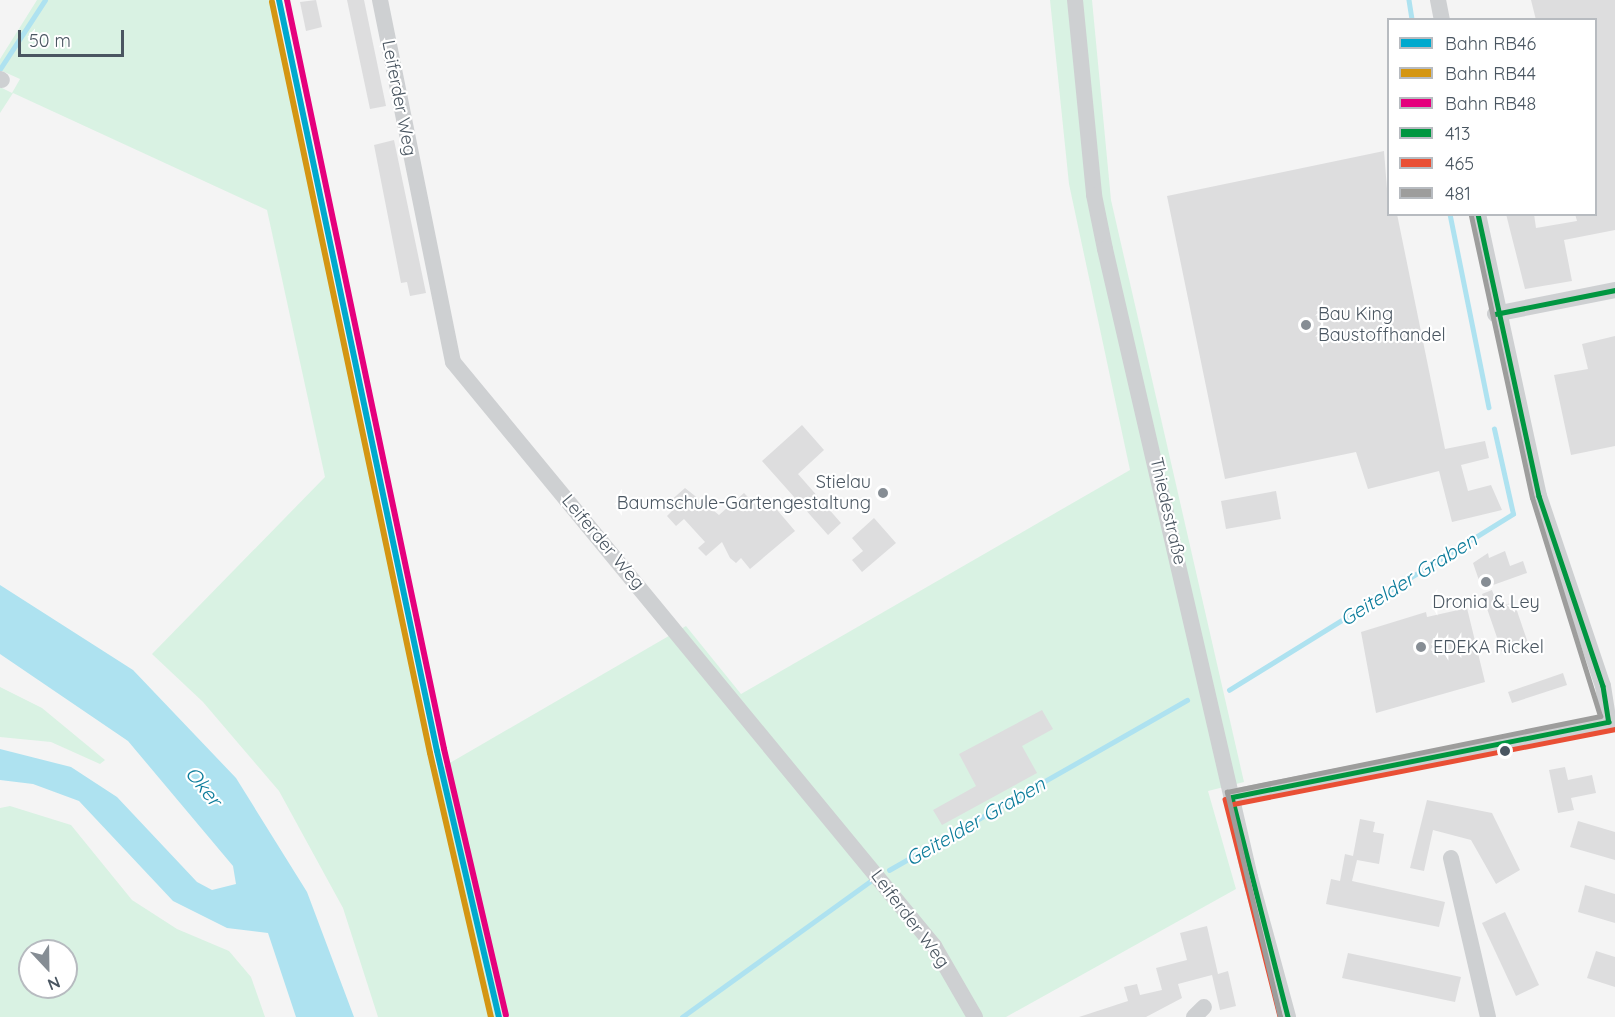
<!DOCTYPE html>
<html>
<head>
<meta charset="utf-8">
<style>
	body { margin:0 }
	#map { position:relative; width:1615px; height:1017px; overflow:hidden; background:#f4f4f4; font-family:Quicksand,sans-serif }
	div>[style] { position:absolute }
	.green>* { inset:0; background:#d9f2e3 }
	.water>* { inset:0; background:#aee2f0 }
	.stream>* { height:4.5px; margin:-2.25px; padding:0 2.25px; transform-origin:2.25px; border-radius:2.25px; background:#aee2f0 }
	.building>* { inset:0; background:#ddddde }
	.minor>* { height:16px; margin:-8px; padding:0 8px; transform-origin:8px; border-radius:8px; background:#ced0d2 }
	.bus-1>* { height:4.5px; margin:-2.25px; padding:0 2.25px; transform-origin:2.25px; border-radius:2.25px; background:#009640 }
	.bus-2>* { height:4.5px; margin:-2.25px; padding:0 2.25px; transform-origin:2.25px; border-radius:2.25px; background:#e94f35 }
	.bus-3>* { height:4.5px; margin:-2.25px; padding:0 2.25px; transform-origin:2.25px; border-radius:2.25px; background:#9d9d9c }
	.rail-1>* { height:6px; margin:-3px; padding:0 3px; transform-origin:3px; border-radius:3px; background:#00a9ce }
	.rail-2>* { height:6px; margin:-3px; padding:0 3px; transform-origin:3px; border-radius:3px; background:#d49613 }
	.rail-3>* { height:6px; margin:-3px; padding:0 3px; transform-origin:3px; border-radius:3px; background:#e5007d }
	.dots>* { width:16px; height:16px; translate:-50% -50%; box-sizing:border-box; border:3px solid #fff; border-radius:50% }
	span { translate:-50% -50%; white-space:nowrap; text-align:center; line-height:1.15; -webkit-text-stroke:4.5px #fff; paint-order:stroke }
	.street-label { font-size:18px; color:#4a5661 }
	.poi-label { font-size:18px; color:#4a5661 }
	.left { translate:0 -50%; text-align:left }
	.right { translate:-100% -50%; text-align:right }
	.water-label { font-size:20px; color:#0c7c9b; font-style:italic }
	.legend { position:absolute; left:1387px; top:18px; width:210px; height:198px; box-sizing:border-box; background:#fff; border:2px solid #b7bbc0; margin:0; padding:8px 10px; list-style:none; font-size:18px; color:#4a5661 }
	.legend li { display:flex; align-items:center; gap:12px; height:30px }
	.legend b { width:30px; border:2px solid #b7bbc0 }
	.north { position:absolute; left:18px; top:939px; width:60px; height:60px; box-sizing:border-box; background:#fff; border:2px solid #b7bbc0; border-radius:50%; rotate:158deg; font-size:16px; font-weight:700; line-height:24px; text-align:center; color:#4a5661 }
	.north::after { content:''; display:block; margin:auto; width:21px; height:27px; background:#868d94; clip-path:polygon(50% 0,100% 100%,50% 72%,0 100%) }
	.scale { position:absolute; left:18px; top:30px; width:106px; height:27px; box-sizing:border-box; border:3px solid #4a5661; border-top:0; padding-left:8px; font-size:18px; line-height:21px; white-space:nowrap; color:#4a5661; -webkit-text-stroke:4px #fff; paint-order:stroke }
</style>
</head>
<body>
<div id="map">
	<div class="green">
		<div style="clip-path:polygon(37px 0,272px 0,436px 771px,686px 626px,741px 694px,1130px 470px,1069px 184px,1050px 0,1092px 0,1111px 200px,1244px 782px,1208px 791px,1236px 889px,1006px 1017px,378px 1017px,343px 908px,279px 791px,203px 702px,152px 654px,325px 477px,267px 210px,13px 93px,0 113px,0 87px,12px 93px,20px 79px,0 70px,0 59px)"></div>
		<div style="clip-path:polygon(0 687px,42px 708px,105px 760px,100px 764px,51px 742px,0 737px)"></div>
		<div style="clip-path:polygon(evenodd,10px 806px,71px 825px,132px 900px,177px 929px,229px 951px,251px 977px,265px 1017px,0 1017px,0 808px,10px 806px,30px 951px,66px 951px,66px 987px,30px 987px,30px 951px)"></div>
	</div>
	<div class="water">
		<div style="clip-path:polygon(0 585px,133px 670px,236px 778px,307px 892px,354px 1017px,296px 1017px,268px 933px,227px 928px,173px 901px,79px 801px,33px 784px,0 780px,0 749px,71px 767px,117px 797px,197px 882px,212px 890px,236px 884px,233px 866px,128px 741px,0 654px)"></div>
	</div>
	<div class="stream">
		<div style="left:1409px;top:0;width:20px;rotate:81deg"></div>
		<div style="left:0;top:69px;width:82px;rotate:-56.9deg"></div>
		<div style="left:1450px;top:214px;width:197px;rotate:78.6deg"></div>
		<div style="left:1229px;top:690px;width:334px;rotate:-31.8deg"></div>
		<div style="left:1513px;top:514px;width:87px;rotate:-102.6deg"></div>
		<div style="left:889px;top:870px;width:343px;rotate:-29.7deg"></div>
		<div style="left:682px;top:1017px;width:231px;rotate:-35.8deg"></div>
	</div>
	<div class="building">
		<div style="clip-path:polygon(316px 0,322px 27px,306px 31px,300px 2px)"></div>
		<div style="clip-path:polygon(347px 0,364px 0,386px 106px,370px 109px)"></div>
		<div style="clip-path:polygon(1531px 0,1615px 0,1615px 230px,1564px 240px,1572px 281px,1525px 289px,1506px 214px,1534px 214px,1536px 228px,1577px 221px,1575px 214px,1596px 214px,1596px 20px,1536px 20px)"></div>
		<div style="clip-path:polygon(394px 140px,426px 293px,410px 296px,407px 282px,401px 283px,374px 145px)"></div>
		<div style="clip-path:polygon(1384px 151px,1389px 214px,1397px 214px,1445px 449px,1485px 441px,1489px 458px,1461px 465px,1468px 491px,1491px 485px,1502px 510px,1452px 522px,1439px 471px,1368px 489px,1356px 452px,1225px 479px,1167px 196px)"></div>
		<div style="clip-path:polygon(1615px 336px,1615px 446px,1571px 455px,1554px 375px,1588px 369px,1582px 344px)"></div>
		<div style="clip-path:polygon(802px 425px,824px 450px,798px 474px,841px 523px,828px 535px,762px 461px)"></div>
		<div style="clip-path:polygon(685px 488px,719px 515px,744px 493px,757px 506px,767px 498px,795px 531px,750px 569px,741px 558px,736px 563px,730px 558px,722px 542px,706px 556px,698px 548px,705px 542px,684px 519px,676px 526px,667px 516px,675px 508px,669px 502px)"></div>
		<div style="clip-path:polygon(1276px 491px,1281px 519px,1226px 529px,1221px 501px)"></div>
		<div style="clip-path:polygon(874px 518px,896px 543px,862px 572px,852px 560px,863px 551px,852px 538px)"></div>
		<div style="clip-path:polygon(1505px 551px,1510px 566px,1523px 561px,1527px 573px,1482px 589px,1473px 563px,1488px 553px,1489px 558px)"></div>
		<div style="clip-path:polygon(1492px 590px,1498px 607px,1514px 602px,1528px 643px,1502px 652px,1482px 594px)"></div>
		<div style="clip-path:polygon(1467px 608px,1485px 682px,1376px 713px,1361px 632px,1426px 612px,1427px 617px)"></div>
		<div style="clip-path:polygon(1563px 673px,1567px 685px,1512px 703px,1508px 692px)"></div>
		<div style="clip-path:polygon(1042px 710px,1053px 729px,1022px 746px,1037px 773px,942px 825px,933px 810px,976px 786px,959px 754px)"></div>
		<div style="clip-path:polygon(1565px 767px,1568px 780px,1592px 775px,1596px 793px,1571px 798px,1574px 810px,1558px 813px,1549px 770px)"></div>
		<div style="clip-path:polygon(1427px 800px,1492px 813px,1520px 870px,1496px 884px,1471px 840px,1433px 830px,1424px 871px,1410px 868px)"></div>
		<div style="clip-path:polygon(1360px 819px,1375px 822px,1373px 832px,1384px 834px,1379px 864px,1357px 860px,1352px 881px,1445px 902px,1439px 927px,1326px 904px,1331px 879px,1340px 881px,1345px 854px,1353px 856px)"></div>
		<div style="clip-path:polygon(1578px 821px,1615px 832px,1615px 860px,1570px 847px)"></div>
		<div style="clip-path:polygon(1585px 885px,1615px 894px,1615px 923px,1578px 912px)"></div>
		<div style="clip-path:polygon(1505px 912px,1539px 985px,1516px 996px,1482px 923px)"></div>
		<div style="clip-path:polygon(1207px 926px,1218px 974px,1228px 971px,1236px 1006px,1220px 1010px,1212px 975px,1178px 984px,1182px 998px,1146px 1017px,1079px 1017px,1128px 1001px,1124px 987px,1137px 984px,1140px 995px,1162px 990px,1156px 968px,1187px 960px,1180px 933px)"></div>
		<div style="clip-path:polygon(1596px 951px,1615px 957px,1615px 987px,1587px 978px)"></div>
		<div style="clip-path:polygon(1348px 953px,1461px 977px,1455px 1002px,1342px 978px)"></div>
	</div>
	<div class="minor">
		<div style="left:380px;top:0;width:369px;rotate:78.6deg"></div>
		<div style="left:453px;top:362px;width:757px;rotate:50.52deg"></div>
		<div style="left:934px;top:946px;width:82px;rotate:60deg"></div>
		<div style="left:1075px;top:0;width:196px;rotate:84.4deg"></div>
		<div style="left:1094px;top:195px;width:55px;rotate:78.5deg"></div>
		<div style="left:1105px;top:249px;width:645px;rotate:77deg"></div>
		<div style="left:1250px;top:877px;width:145px;rotate:74.8deg"></div>
		<div style="left:1438px;top:0;width:20px;rotate:79deg"></div>
		<div style="left:0;top:79px;width:2px;rotate:27deg"></div>
		<div style="left:1478px;top:214px;width:289px;rotate:77.8deg"></div>
		<div style="left:1539px;top:496px;width:200px;rotate:71.4deg"></div>
		<div style="left:1603px;top:686px;width:36px;rotate:81deg"></div>
		<div style="left:1495px;top:314px;width:122px;rotate:-11.3deg"></div>
		<div style="left:1232px;top:797px;width:390px;rotate:-11.2deg"></div>
		<div style="left:1451px;top:858px;width:163px;rotate:76.9deg"></div>
		<div style="left:1194px;top:1017px;width:14px;rotate:-45deg"></div>
	</div>
	<div class="bus-1">
		<div style="left:1478px;top:214px;width:289px;rotate:77.8deg"></div>
		<div style="left:1539px;top:496px;width:200px;rotate:71.4deg"></div>
		<div style="left:1603px;top:686px;width:36px;rotate:81deg"></div>
		<div style="left:1495px;top:314px;width:122px;rotate:-11.3deg"></div>
		<div style="left:1232px;top:797px;width:384px;rotate:-11.3deg"></div>
		<div style="left:1232px;top:797px;width:227px;rotate:75.7deg"></div>
	</div>
	<div class="bus-2">
		<div style="left:1225px;top:799px;width:225px;rotate:75.8deg"></div>
		<div style="left:1233px;top:804px;width:389px;rotate:-11.1deg"></div>
	</div>
	<div class="bus-3">
		<div style="left:1280px;top:1017px;width:231px;rotate:-103.3deg"></div>
		<div style="left:1227px;top:792px;width:381px;rotate:-11.5deg"></div>
		<div style="left:1600px;top:716px;width:228px;rotate:-107.3deg"></div>
		<div style="left:1532px;top:498px;width:289px;rotate:-102.2deg"></div>
	</div>
	<div class="rail-1">
		<div style="left:279px;top:0;width:767px;rotate:78.12deg"></div>
		<div style="left:437px;top:751px;width:273px;rotate:76.9deg"></div>
	</div>
	<div class="rail-2">
		<div style="left:272px;top:2px;width:767px;rotate:78.12deg"></div>
		<div style="left:430px;top:753px;width:271px;rotate:77deg"></div>
	</div>
	<div class="rail-3">
		<div style="left:287px;top:0;width:765px;rotate:78.16deg"></div>
		<div style="left:444px;top:749px;width:273px;rotate:76.9deg"></div>
	</div>
	<div class="dots">
		<div style="left:1306px;top:325px;background:#868d94"></div>
		<div style="left:883px;top:493px;background:#868d94"></div>
		<div style="left:1486px;top:582px;background:#868d94"></div>
		<div style="left:1421px;top:647px;background:#868d94"></div>
		<div style="left:1505px;top:751px;background:#4a5661"></div>
	</div>
	<div class="street-label">
		<span style="left:399px;top:98px;rotate:79deg">Leiferder Weg</span>
		<span style="left:1168px;top:511px;rotate:77deg">Thiedestraße</span>
		<span style="left:603px;top:542px;rotate:50deg">Leiferder Weg</span>
		<span style="left:910px;top:919px;rotate:53deg">Leiferder Weg</span>
	</div>
	<div class="poi-label">
		<span class="left" style="left:1318px;top:325px">Bau King<br>Baustoffhandel</span>
		<span class="right" style="left:871px;top:493px">Stielau<br>Baumschule-Gartengestaltung</span>
		<span style="left:1486px;top:602px">Dronia &amp; Ley</span>
		<span class="left" style="left:1433px;top:647px">EDEKA Rickel</span>
	</div>
	<div class="water-label">
		<span style="left:1408px;top:579px;rotate:-32deg">Geitelder Graben</span>
		<span style="left:204px;top:786px;rotate:51deg">Oker</span>
		<span style="left:975px;top:821px;rotate:-30deg">Geitelder Graben</span>
	</div>
	<ul class="legend">
	<li><b style="height:8px;background:#00a9ce"></b>Bahn RB46</li>
	<li><b style="height:8px;background:#d49613"></b>Bahn RB44</li>
	<li><b style="height:8px;background:#e5007d"></b>Bahn RB48</li>
	<li><b style="height:8px;background:#009640"></b>413</li>
	<li><b style="height:8px;background:#e94f35"></b>465</li>
	<li><b style="height:8px;background:#9d9d9c"></b>481</li>
	</ul>
	<div class="north">N</div>
	<div class="scale">50 m</div>
</div>
</body>
</html>
